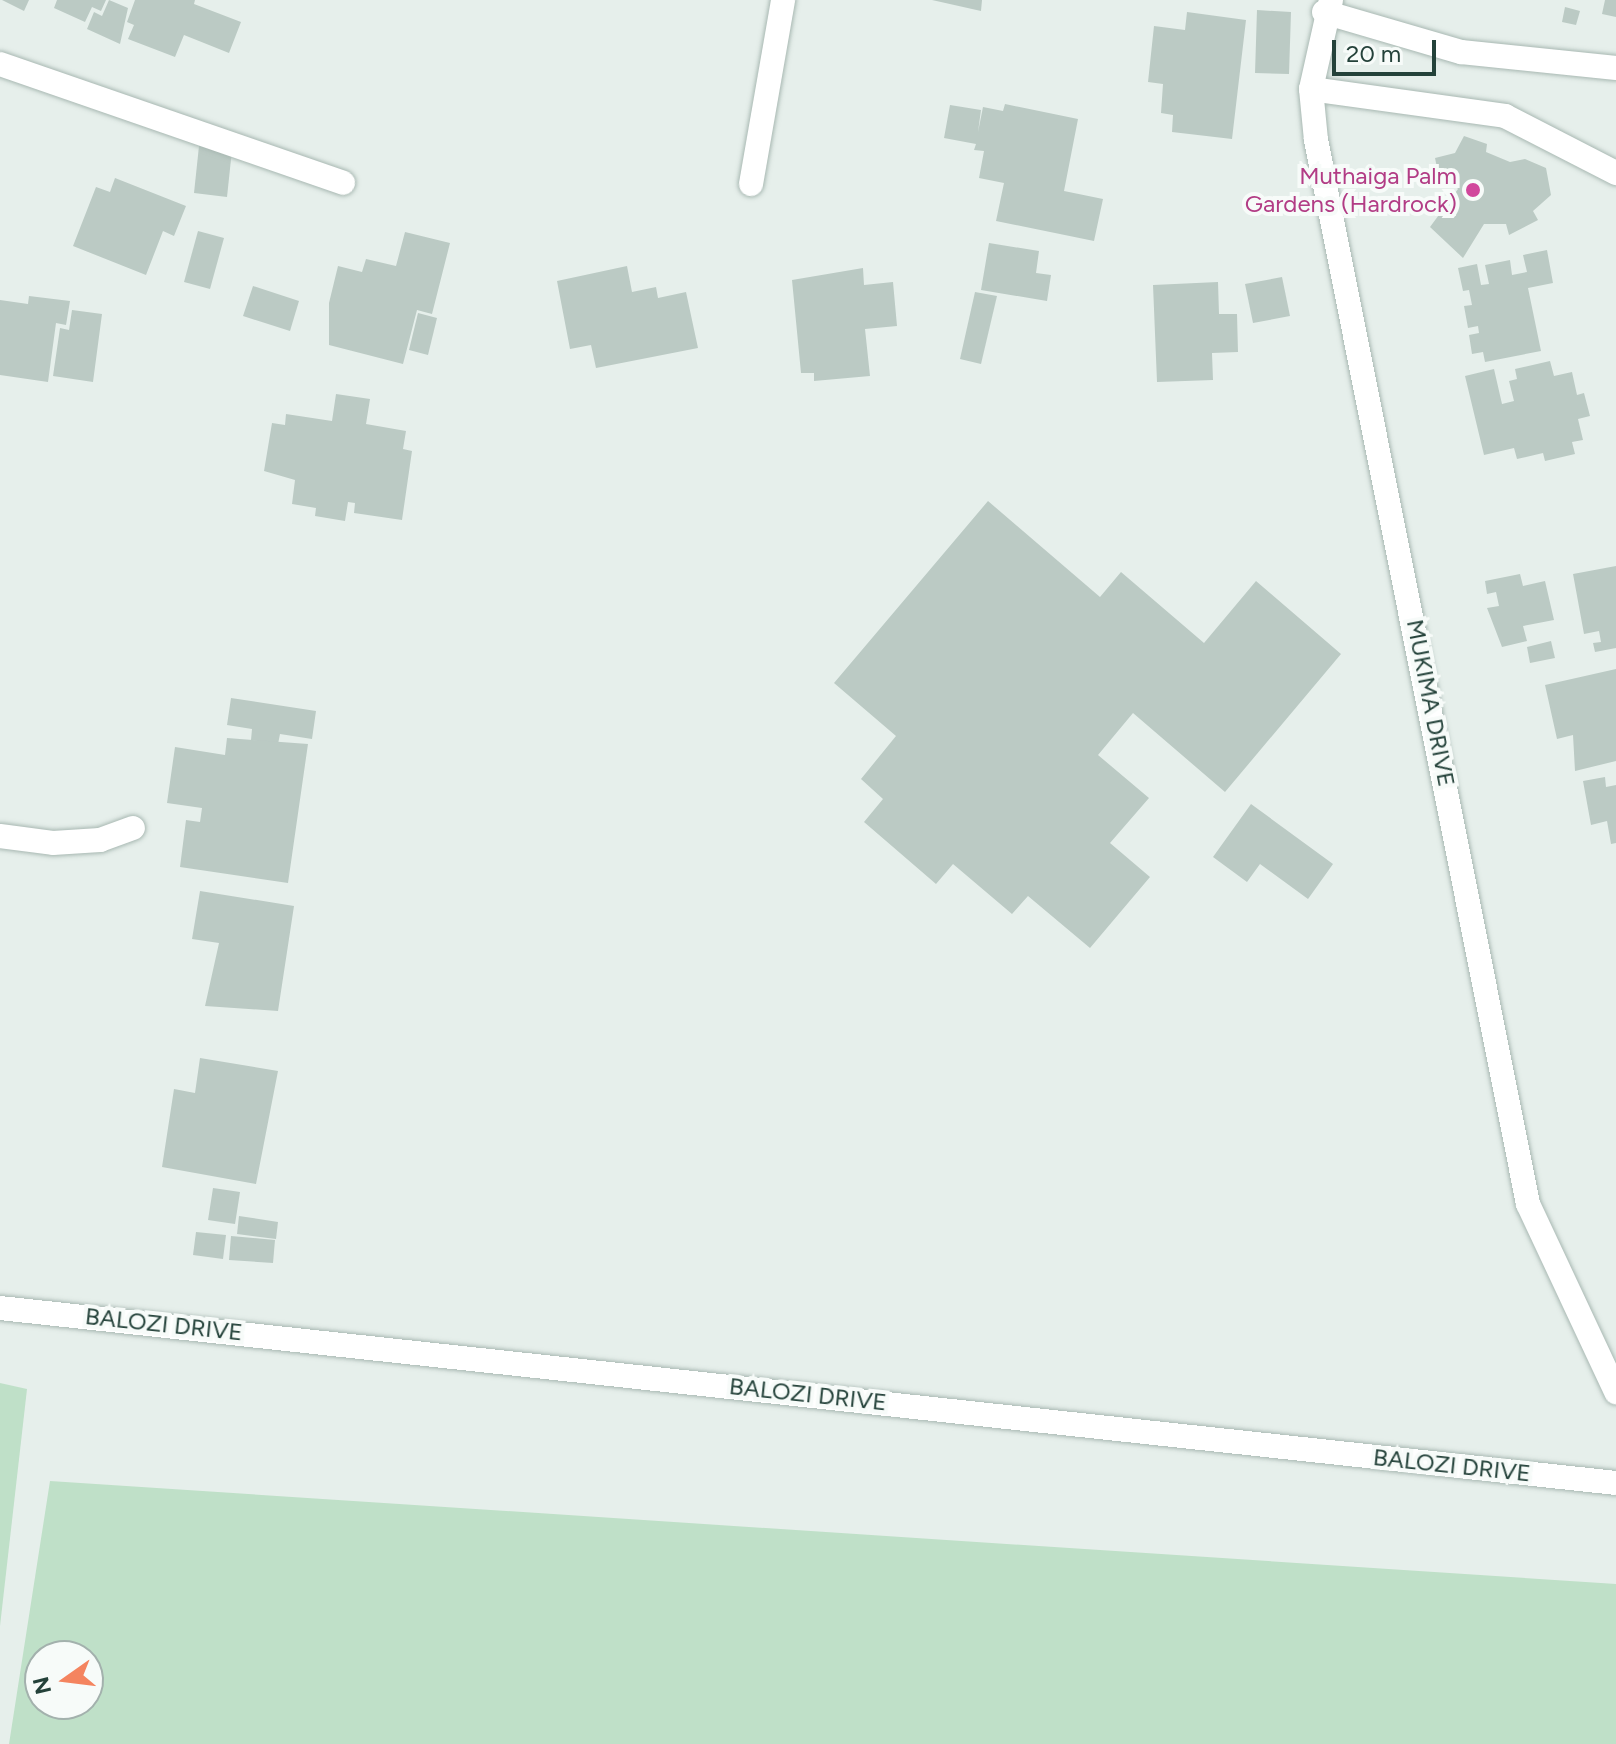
<!DOCTYPE html>
<html>
<head>
<meta charset="utf-8">
<style>
	body { margin:0 }
	#map { position:relative; width:1616px; height:1744px; overflow:hidden; background:#e6efeb; font-family:Figtree,sans-serif }
	div>[style] { position:absolute }
	.green>* { inset:0; background:#bfe0c8 }
	.building>* { inset:0; background:#bbcac4 }
	.roads { filter:drop-shadow(0 0 2px #a8b8b2) drop-shadow(0 0 2px #a8b8b2) }
	.minor>* { height:24px; margin:-12px; padding:0 12px; transform-origin:12px; border-radius:12px; background:#fff }
	.dots>* { width:22px; height:22px; translate:-50% -50%; box-sizing:border-box; border:4px solid #f7fbf9; border-radius:50% }
	span { translate:-50% -50%; white-space:nowrap; text-align:center; line-height:1.15; -webkit-text-stroke:8px #f7fbf9; paint-order:stroke }
	.hotel-label { font-size:24px; color:#b23c85 }
	.right { translate:-100% -50%; text-align:right }
	.street-label { font-size:24px; color:#24423a }
	.north { position:absolute; left:24px; top:1640px; width:80px; height:80px; box-sizing:border-box; background:#f7fbf9; border:2px solid #a3b1ad; border-radius:50%; rotate:256deg; font-size:22px; font-weight:700; line-height:32px; text-align:center; color:#24423a }
	.north::after { content:''; display:block; margin:auto; width:28px; height:36px; background:#f4845f; clip-path:polygon(50% 0,100% 100%,50% 72%,0 100%) }
	.scale { position:absolute; left:1332px; top:40px; width:104px; height:36px; box-sizing:border-box; border:4px solid #24423a; border-top:0; padding-left:10px; font-size:24px; line-height:28px; white-space:nowrap; color:#24423a; -webkit-text-stroke:6px #f7fbf9; paint-order:stroke }
</style>
</head>
<body>
<div id="map">
	<div class="green">
		<div style="clip-path:polygon(0 1383px,27px 1389px,0 1626px)"></div>
		<div style="clip-path:polygon(evenodd,50px 1481px,1616px 1584px,1616px 1744px,9px 1744px,50px 1481px,88px 1656px,88px 1704px,40px 1704px,40px 1656px,88px 1656px)"></div>
	</div>
	<div class="building">
		<div style="clip-path:polygon(2px 0,29px 0,24px 11px)"></div>
		<div style="clip-path:polygon(57px 0,106px 0,101px 11px,92px 7px,85px 22px,54px 8px)"></div>
		<div style="clip-path:polygon(109px 0,128px 8px,120px 44px,87px 29px,94px 12px,102px 16px)"></div>
		<div style="clip-path:polygon(135px 0,195px 0,194px 4px,241px 22px,229px 53px,184px 35px,175px 57px,128px 39px,134px 25px,127px 22px)"></div>
		<div style="clip-path:polygon(932px 0,982px 0,981px 11px)"></div>
		<div style="clip-path:polygon(1605px 0,1616px 0,1616px 17px,1602px 14px)"></div>
		<div style="clip-path:polygon(1565px 7px,1580px 11px,1576px 25px,1562px 22px)"></div>
		<div style="clip-path:polygon(1257px 10px,1291px 12px,1289px 74px,1255px 73px)"></div>
		<div style="clip-path:polygon(1187px 12px,1246px 20px,1232px 139px,1172px 132px,1173px 115px,1161px 113px,1163px 84px,1148px 82px,1154px 26px,1185px 30px)"></div>
		<div style="clip-path:polygon(1005px 104px,1078px 119px,1064px 191px,1103px 199px,1094px 241px,996px 221px,1004px 183px,979px 178px,984px 151px,974px 150px,976px 144px,944px 138px,950px 105px,981px 110px,978px 132px,983px 107px,1003px 111px)"></div>
		<div style="clip-path:polygon(1464px 136px,1487px 144px,1486px 152px,1510px 162px,1525px 159px,1546px 168px,1551px 195px,1533px 211px,1538px 220px,1509px 235px,1506px 224px,1484px 224px,1463px 258px,1430px 227px,1458px 189px,1454px 184px,1441px 187px,1435px 158px,1455px 153px)"></div>
		<div style="clip-path:polygon(199px 146px,232px 150px,227px 197px,194px 193px)"></div>
		<div style="clip-path:polygon(115px 178px,186px 206px,174px 236px,163px 231px,146px 275px,73px 246px,96px 187px,110px 192px)"></div>
		<div style="clip-path:polygon(198px 231px,224px 238px,210px 289px,184px 282px)"></div>
		<div style="clip-path:polygon(405px 232px,450px 243px,432px 314px,417px 310px,403px 364px,329px 345px,329px 303px,338px 266px,362px 272px,366px 259px,396px 266px)"></div>
		<div style="clip-path:polygon(989px 243px,1039px 251px,1036px 273px,1051px 275px,1047px 301px,981px 290px)"></div>
		<div style="clip-path:polygon(1547px 250px,1553px 283px,1528px 288px,1541px 351px,1485px 362px,1483px 352px,1472px 354px,1469px 335px,1479px 333px,1478px 326px,1468px 328px,1464px 306px,1472px 305px,1469px 290px,1463px 291px,1458px 268px,1477px 264px,1481px 285px,1489px 284px,1485px 265px,1510px 260px,1512px 275px,1527px 272px,1523px 255px)"></div>
		<div style="clip-path:polygon(627px 266px,632px 292px,656px 287px,658px 298px,686px 292px,698px 348px,596px 368px,591px 345px,570px 349px,557px 281px)"></div>
		<div style="clip-path:polygon(863px 268px,864px 285px,893px 282px,897px 326px,865px 329px,870px 376px,814px 381px,814px 373px,801px 373px,792px 280px)"></div>
		<div style="clip-path:polygon(1282px 277px,1290px 316px,1253px 323px,1245px 284px)"></div>
		<div style="clip-path:polygon(1218px 282px,1219px 314px,1237px 314px,1238px 352px,1212px 353px,1213px 380px,1157px 382px,1153px 285px)"></div>
		<div style="clip-path:polygon(253px 286px,299px 301px,290px 331px,243px 316px)"></div>
		<div style="clip-path:polygon(975px 292px,997px 296px,981px 364px,960px 359px)"></div>
		<div style="clip-path:polygon(29px 296px,70px 301px,66px 325px,56px 323px,48px 382px,0 375px,0 300px,28px 304px)"></div>
		<div style="clip-path:polygon(72px 310px,102px 314px,93px 382px,53px 376px,60px 328px,69px 330px)"></div>
		<div style="clip-path:polygon(418px 313px,437px 318px,428px 355px,409px 350px)"></div>
		<div style="clip-path:polygon(1550px 361px,1554px 376px,1572px 372px,1577px 395px,1584px 393px,1590px 416px,1578px 419px,1583px 440px,1572px 442px,1575px 454px,1545px 461px,1543px 453px,1517px 459px,1514px 448px,1484px 455px,1465px 376px,1494px 369px,1502px 404px,1514px 401px,1509px 381px,1517px 379px,1515px 369px)"></div>
		<div style="clip-path:polygon(336px 394px,370px 399px,366px 424px,406px 431px,403px 449px,412px 451px,402px 520px,354px 513px,355px 503px,348px 502px,345px 521px,315px 516px,316px 508px,292px 504px,295px 480px,264px 471px,272px 423px,285px 425px,286px 414px,332px 421px)"></div>
		<div style="clip-path:polygon(988px 501px,1100px 597px,1121px 572px,1204px 643px,1256px 581px,1341px 654px,1225px 792px,1133px 713px,1098px 755px,1149px 798px,1110px 843px,1150px 877px,1090px 948px,1028px 896px,1012px 914px,953px 864px,936px 884px,864px 822px,883px 799px,861px 779px,896px 736px,834px 683px)"></div>
		<div style="clip-path:polygon(1616px 566px,1616px 648px,1595px 652px,1593px 643px,1601px 642px,1599px 631px,1584px 634px,1573px 574px)"></div>
		<div style="clip-path:polygon(1520px 574px,1523px 586px,1545px 581px,1554px 620px,1523px 626px,1527px 641px,1502px 647px,1487px 608px,1499px 606px,1496px 592px,1487px 594px,1485px 581px)"></div>
		<div style="clip-path:polygon(1551px 641px,1555px 658px,1530px 663px,1527px 647px)"></div>
		<div style="clip-path:polygon(1616px 669px,1616px 761px,1575px 771px,1573px 735px,1557px 739px,1545px 685px)"></div>
		<div style="clip-path:polygon(231px 698px,316px 711px,312px 739px,280px 734px,278px 744px,251px 740px,252px 729px,227px 725px)"></div>
		<div style="clip-path:polygon(227px 738px,308px 744px,288px 883px,180px 867px,186px 820px,200px 822px,202px 808px,167px 803px,175px 747px,225px 755px)"></div>
		<div style="clip-path:polygon(1605px 777px,1606px 787px,1616px 785px,1616px 843px,1611px 844px,1607px 821px,1591px 825px,1583px 781px)"></div>
		<div style="clip-path:polygon(1251px 804px,1333px 864px,1308px 899px,1260px 864px,1247px 882px,1213px 857px)"></div>
		<div style="clip-path:polygon(200px 891px,294px 906px,278px 1011px,205px 1006px,219px 943px,192px 939px)"></div>
		<div style="clip-path:polygon(200px 1058px,278px 1071px,256px 1184px,162px 1167px,174px 1089px,195px 1093px)"></div>
		<div style="clip-path:polygon(213px 1188px,240px 1192px,235px 1224px,208px 1220px)"></div>
		<div style="clip-path:polygon(239px 1216px,278px 1222px,276px 1239px,237px 1234px)"></div>
		<div style="clip-path:polygon(196px 1232px,226px 1235px,223px 1259px,193px 1255px)"></div>
		<div style="clip-path:polygon(231px 1236px,275px 1240px,273px 1263px,229px 1260px)"></div>
	</div>
	<div class="roads">
		<div class="minor">
			<div style="left:1331px;top:0;width:91px;rotate:102.7deg"></div>
			<div style="left:1311px;top:89px;width:51px;rotate:84.4deg"></div>
			<div style="left:1316px;top:140px;width:1085px;rotate:78.73deg"></div>
			<div style="left:1528px;top:1204px;width:208px;rotate:64.9deg"></div>
			<div style="left:1324px;top:12px;width:143px;rotate:16.3deg"></div>
			<div style="left:1461px;top:52px;width:156px;rotate:5.9deg"></div>
			<div style="left:0;top:64px;width:363px;rotate:19.1deg"></div>
			<div style="left:1311px;top:89px;width:196px;rotate:7.9deg"></div>
			<div style="left:1505px;top:116px;width:125px;rotate:27.2deg"></div>
			<div style="left:751px;top:184px;width:187px;rotate:-80.1deg"></div>
			<div style="left:0;top:836px;width:53px;rotate:7.5deg"></div>
			<div style="left:53px;top:843px;width:47px;rotate:-3.7deg"></div>
			<div style="left:100px;top:840px;width:35px;rotate:-20deg"></div>
			<div style="left:0;top:1308px;width:1625px;rotate:6.18deg"></div>
		</div>
	</div>
	<div class="dots">
		<div style="left:1473px;top:190px;background:#d1479c"></div>
	</div>
	<div class="hotel-label">
		<span class="right" style="left:1457px;top:190px">Muthaiga Palm<br>Gardens (Hardrock)</span>
	</div>
	<div class="street-label">
		<span style="left:1431px;top:703px;rotate:79deg">MUKIMA DRIVE</span>
		<span style="left:164px;top:1324px;rotate:6deg">BALOZI DRIVE</span>
		<span style="left:808px;top:1394px;rotate:6deg">BALOZI DRIVE</span>
		<span style="left:1452px;top:1465px;rotate:6deg">BALOZI DRIVE</span>
	</div>
	<div class="north">N</div>
	<div class="scale">20 m</div>
</div>
</body>
</html>
